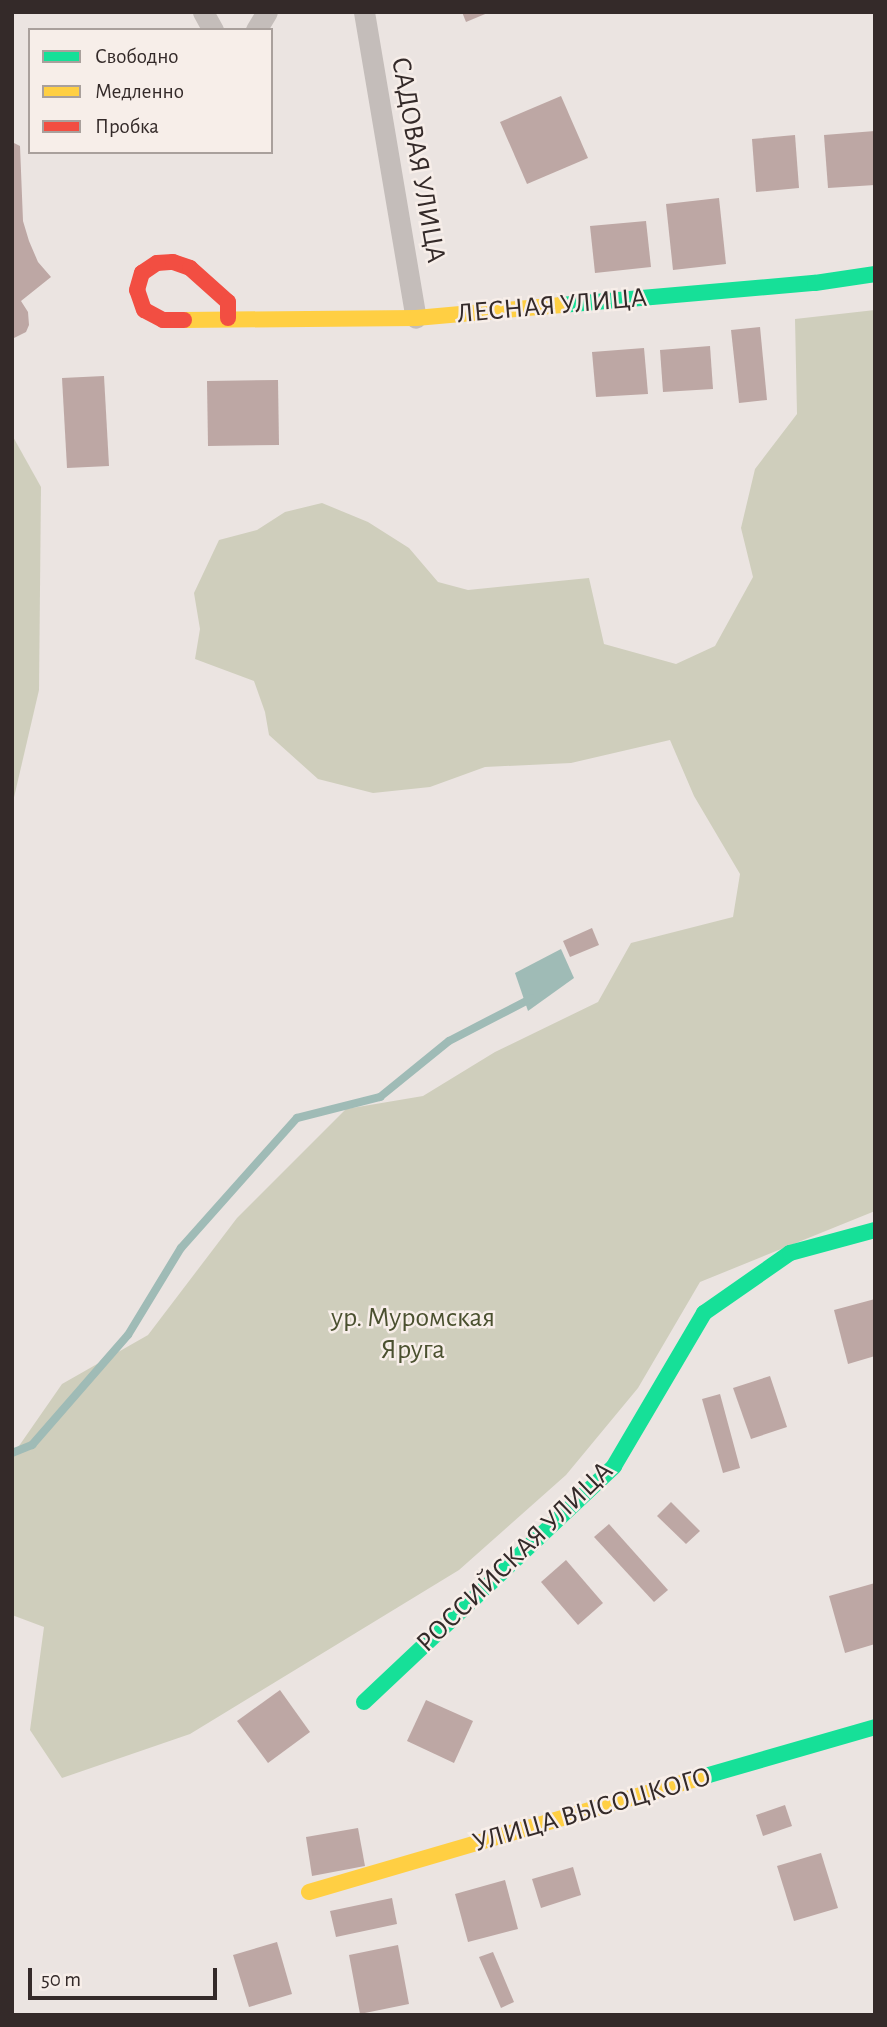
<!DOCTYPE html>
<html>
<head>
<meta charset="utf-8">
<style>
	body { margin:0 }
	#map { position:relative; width:887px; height:2027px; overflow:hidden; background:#ebe4e1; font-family:"Alegreya Sans",sans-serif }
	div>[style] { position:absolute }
	.green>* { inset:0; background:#cfcebc }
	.water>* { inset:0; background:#9fbbb6 }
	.stream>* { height:8px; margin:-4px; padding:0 4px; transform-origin:4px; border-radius:4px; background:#9fbbb6 }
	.building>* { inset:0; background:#bda7a4 }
	.street>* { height:21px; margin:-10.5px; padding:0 10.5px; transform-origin:10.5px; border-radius:10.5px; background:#c4bdba }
	.fast>* { height:16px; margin:-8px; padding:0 8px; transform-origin:8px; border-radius:8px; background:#16e098 }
	.slow>* { height:16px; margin:-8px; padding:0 8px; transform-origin:8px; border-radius:8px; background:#ffcf43 }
	.jam>* { height:16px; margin:-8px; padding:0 8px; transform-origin:8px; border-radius:8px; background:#f24e42 }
	span { translate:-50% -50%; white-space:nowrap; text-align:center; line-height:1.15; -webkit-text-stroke:5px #f7eee9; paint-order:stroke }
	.street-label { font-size:28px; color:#342a29 }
	.park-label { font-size:28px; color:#4a502f }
	.frame { position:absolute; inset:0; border:14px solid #342a29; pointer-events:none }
	.legend { position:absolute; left:28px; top:28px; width:245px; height:126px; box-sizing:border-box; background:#f7eee9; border:2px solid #a9a09c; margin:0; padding:9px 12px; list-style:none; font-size:21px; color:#342a29 }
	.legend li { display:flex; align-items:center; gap:14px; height:35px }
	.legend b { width:35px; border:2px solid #a9a09c }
	.scale { position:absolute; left:28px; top:1968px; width:189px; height:32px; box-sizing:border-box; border:4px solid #342a29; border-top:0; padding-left:9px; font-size:21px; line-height:24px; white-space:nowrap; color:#342a29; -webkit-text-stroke:5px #f7eee9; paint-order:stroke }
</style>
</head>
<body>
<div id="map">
	<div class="green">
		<div style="clip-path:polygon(875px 310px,875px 1211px,700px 1282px,638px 1388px,566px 1475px,459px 1570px,190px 1734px,62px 1778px,30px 1730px,44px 1627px,12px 1615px,12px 1456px,62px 1384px,148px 1335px,237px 1218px,346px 1109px,423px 1096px,495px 1052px,598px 1002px,631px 943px,733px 917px,740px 874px,694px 796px,670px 740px,571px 763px,485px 767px,430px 787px,373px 793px,318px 779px,269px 735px,265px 712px,254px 681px,195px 659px,200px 629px,194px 593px,219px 540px,257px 530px,285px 512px,322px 503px,368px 522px,409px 548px,438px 582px,468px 590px,589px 578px,604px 644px,676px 664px,715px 646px,753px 577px,741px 528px,755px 469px,797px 414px,795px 319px)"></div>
		<div style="clip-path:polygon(12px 435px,41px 487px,39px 690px,12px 806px)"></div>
	</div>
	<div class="water">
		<div style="clip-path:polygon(561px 949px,574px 978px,528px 1011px,515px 973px)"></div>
	</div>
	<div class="stream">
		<div style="left:12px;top:1453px;width:22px;rotate:-22deg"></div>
		<div style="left:32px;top:1445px;width:146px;rotate:-48.9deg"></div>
		<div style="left:128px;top:1335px;width:102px;rotate:-58.7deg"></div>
		<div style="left:181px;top:1248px;width:174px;rotate:-48.3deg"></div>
		<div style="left:297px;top:1118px;width:86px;rotate:-14.2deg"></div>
		<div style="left:380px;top:1097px;width:89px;rotate:-39.1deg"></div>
		<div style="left:449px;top:1041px;width:93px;rotate:-27.4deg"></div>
	</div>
	<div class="building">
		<div style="clip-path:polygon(462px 12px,490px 12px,466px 22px)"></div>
		<div style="clip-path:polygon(561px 96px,588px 158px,527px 184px,500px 122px)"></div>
		<div style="clip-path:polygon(875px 131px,875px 185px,828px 188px,824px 135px)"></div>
		<div style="clip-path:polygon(795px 135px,799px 188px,756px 192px,752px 139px)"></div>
		<div style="clip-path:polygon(12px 142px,20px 146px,23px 221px,29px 241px,38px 262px,51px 277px,21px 301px,28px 312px,29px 325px,26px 332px,12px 339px)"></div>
		<div style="clip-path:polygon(719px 198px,726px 264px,673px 270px,666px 204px)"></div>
		<div style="clip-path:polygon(646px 221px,651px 267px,595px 273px,590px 226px)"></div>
		<div style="clip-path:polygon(760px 327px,767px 400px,739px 403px,731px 330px)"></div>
		<div style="clip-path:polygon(710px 346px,713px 389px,663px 392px,660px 350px)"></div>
		<div style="clip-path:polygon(644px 348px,648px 394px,596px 397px,592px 352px)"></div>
		<div style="clip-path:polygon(104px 376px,109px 466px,67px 468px,62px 378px)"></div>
		<div style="clip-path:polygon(278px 380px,279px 445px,208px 446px,207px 381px)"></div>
		<div style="clip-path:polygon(592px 928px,599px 945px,570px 957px,563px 941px)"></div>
		<div style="clip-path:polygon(875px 1299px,875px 1356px,848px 1364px,834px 1310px)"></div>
		<div style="clip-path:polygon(770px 1376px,787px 1427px,751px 1439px,733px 1388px)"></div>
		<div style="clip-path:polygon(720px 1394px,740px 1468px,723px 1473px,702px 1399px)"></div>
		<div style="clip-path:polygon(671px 1502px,700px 1531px,686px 1544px,657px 1516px)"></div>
		<div style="clip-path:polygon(609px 1524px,668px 1590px,654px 1602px,594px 1537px)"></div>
		<div style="clip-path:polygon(566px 1560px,603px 1603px,578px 1625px,541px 1582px)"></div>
		<div style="clip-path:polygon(875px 1583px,875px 1644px,845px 1653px,829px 1596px)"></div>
		<div style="clip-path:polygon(280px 1690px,310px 1732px,268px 1763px,237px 1721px)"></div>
		<div style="clip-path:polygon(426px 1700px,473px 1721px,454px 1763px,407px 1741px)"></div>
		<div style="clip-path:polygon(785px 1805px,792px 1826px,763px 1836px,756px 1815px)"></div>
		<div style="clip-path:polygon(358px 1828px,365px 1866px,312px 1876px,306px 1837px)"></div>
		<div style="clip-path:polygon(821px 1853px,838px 1908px,794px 1921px,777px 1866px)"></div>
		<div style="clip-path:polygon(573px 1867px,581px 1895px,541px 1908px,532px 1879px)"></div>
		<div style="clip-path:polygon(505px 1880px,518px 1929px,468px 1942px,455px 1894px)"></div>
		<div style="clip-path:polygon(392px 1898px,397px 1924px,336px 1937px,330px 1911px)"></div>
		<div style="clip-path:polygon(277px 1942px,292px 1994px,249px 2007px,233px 1955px)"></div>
		<div style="clip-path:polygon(398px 1945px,409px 2004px,360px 2014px,349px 1955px)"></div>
		<div style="clip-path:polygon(493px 1952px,514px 2002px,501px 2008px,479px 1957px)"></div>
	</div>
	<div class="street">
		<div style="left:203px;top:12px;width:21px;rotate:61deg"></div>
		<div style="left:364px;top:12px;width:310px;rotate:80.4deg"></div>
		<div style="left:256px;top:30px;width:21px;rotate:-59deg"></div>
	</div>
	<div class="fast">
		<div style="left:561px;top:305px;width:255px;rotate:-5deg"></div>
		<div style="left:815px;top:283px;width:61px;rotate:-8.5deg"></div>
		<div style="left:364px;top:1702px;width:344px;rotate:-43.3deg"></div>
		<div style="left:614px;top:1466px;width:178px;rotate:-59.5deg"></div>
		<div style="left:704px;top:1313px;width:105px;rotate:-34.9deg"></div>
		<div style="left:790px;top:1253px;width:88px;rotate:-15.1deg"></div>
		<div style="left:702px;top:1777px;width:180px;rotate:-16.1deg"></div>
	</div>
	<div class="slow">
		<div style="left:184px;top:320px;width:232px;rotate:-0.5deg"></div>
		<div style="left:416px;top:318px;width:146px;rotate:-5.1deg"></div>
		<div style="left:309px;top:1892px;width:409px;rotate:-16.3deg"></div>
	</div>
	<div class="jam">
		<div style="left:184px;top:320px;width:21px;rotate:180deg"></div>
		<div style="left:163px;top:320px;width:21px;rotate:-152deg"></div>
		<div style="left:144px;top:310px;width:21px;rotate:-109deg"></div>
		<div style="left:137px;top:290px;width:18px;rotate:-74deg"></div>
		<div style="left:142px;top:273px;width:18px;rotate:-34deg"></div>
		<div style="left:157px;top:263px;width:16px;rotate:-4deg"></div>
		<div style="left:173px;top:262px;width:18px;rotate:19deg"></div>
		<div style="left:190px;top:268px;width:51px;rotate:41.8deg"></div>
		<div style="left:228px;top:302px;width:16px;rotate:90deg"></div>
	</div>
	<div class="street-label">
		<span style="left:418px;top:160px;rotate:80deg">САДОВАЯ УЛИЦА</span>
		<span style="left:552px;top:306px;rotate:-5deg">ЛЕСНАЯ УЛИЦА</span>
		<span style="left:515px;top:1557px;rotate:-44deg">РОССИЙСКАЯ УЛИЦА</span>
		<span style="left:592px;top:1810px;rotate:-16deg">УЛИЦА ВЫСОЦКОГО</span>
	</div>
	<div class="park-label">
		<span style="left:413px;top:1334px">ур. Муромская<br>Яруга</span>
	</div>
	<div class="frame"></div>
	<ul class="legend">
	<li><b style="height:9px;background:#16e098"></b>Свободно</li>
	<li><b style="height:9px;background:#ffcf43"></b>Медленно</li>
	<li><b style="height:9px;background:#f24e42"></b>Пробка</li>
	</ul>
	<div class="scale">50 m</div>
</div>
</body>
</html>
